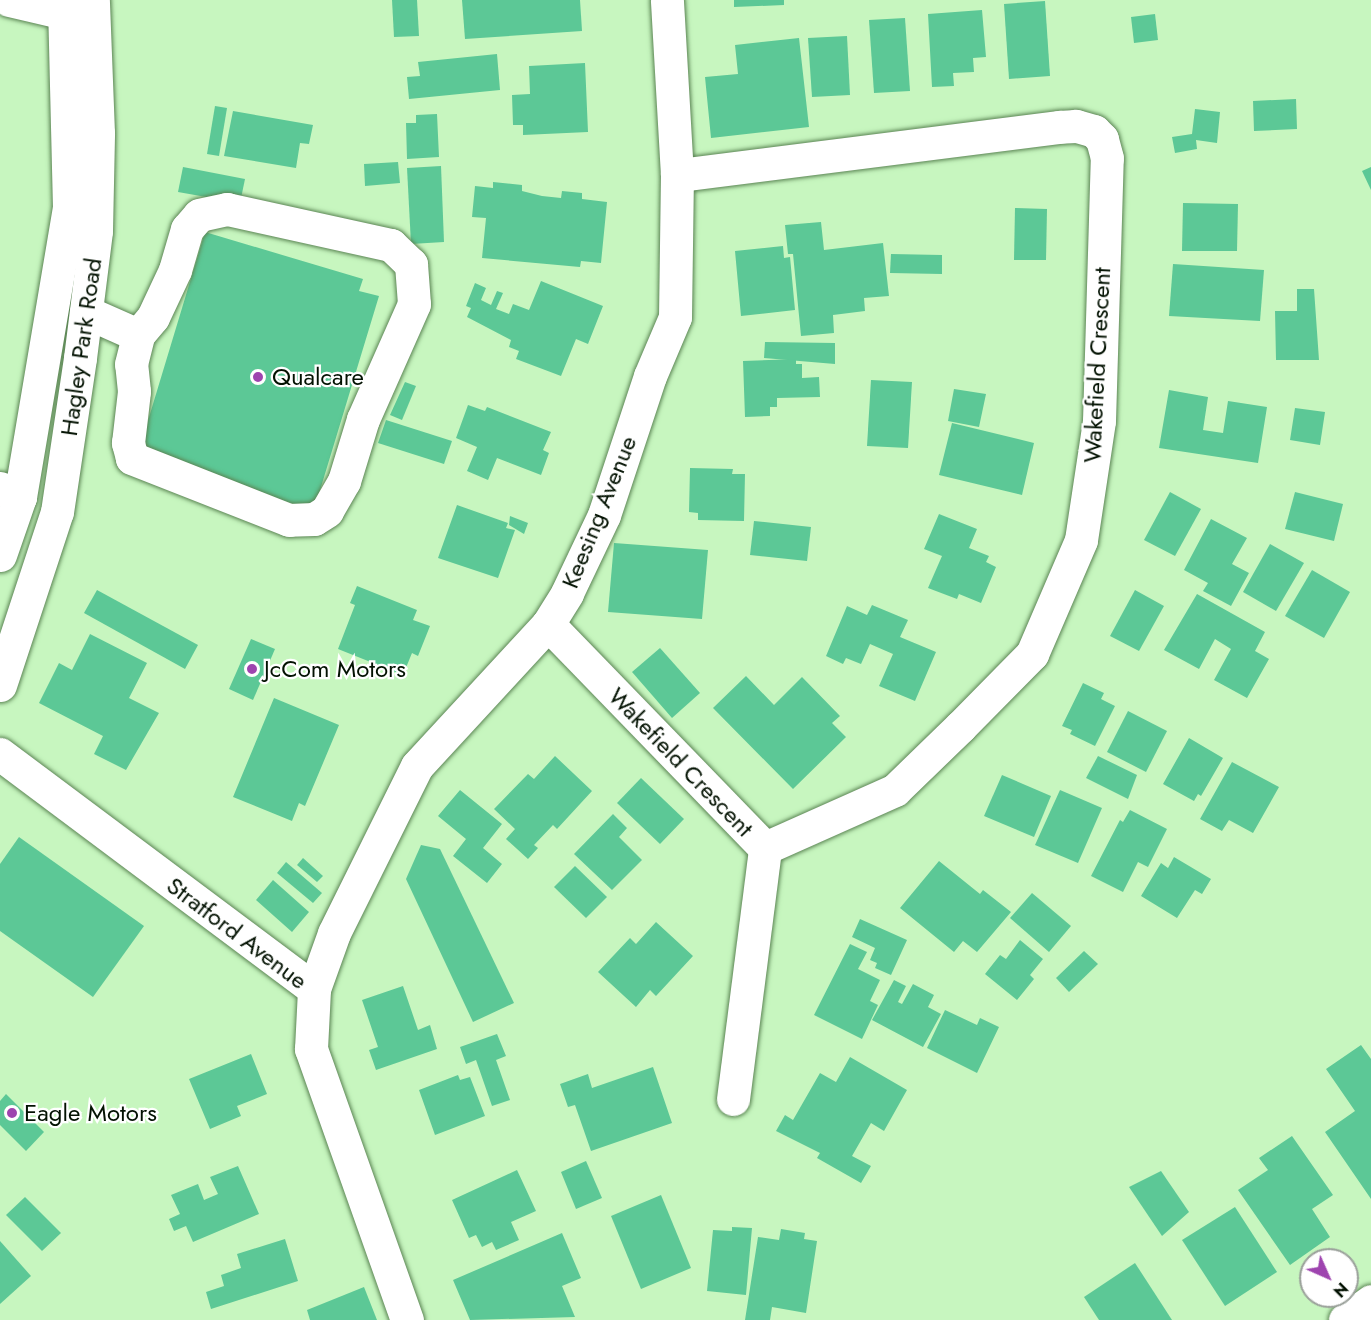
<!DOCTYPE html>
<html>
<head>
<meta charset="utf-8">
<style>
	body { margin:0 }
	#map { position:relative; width:1371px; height:1320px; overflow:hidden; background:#c7f6bf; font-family:Jost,sans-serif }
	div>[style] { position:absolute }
	.building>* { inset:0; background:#5cc896 }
	.roads { filter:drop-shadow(0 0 2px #5b8554) drop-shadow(0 0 2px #5b8554) }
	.minor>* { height:33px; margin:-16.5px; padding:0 16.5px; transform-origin:16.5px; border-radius:16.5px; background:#fff }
	.major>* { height:33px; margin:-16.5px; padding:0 16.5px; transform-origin:16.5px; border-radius:16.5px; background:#fff }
	.dots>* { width:16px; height:16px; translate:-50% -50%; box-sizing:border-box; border:3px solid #fff; border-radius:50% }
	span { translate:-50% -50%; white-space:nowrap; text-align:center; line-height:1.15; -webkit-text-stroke:4.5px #fff; paint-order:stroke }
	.street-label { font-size:24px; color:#031202 }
	.poi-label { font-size:24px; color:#031202 }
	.left { translate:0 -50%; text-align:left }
	.north { position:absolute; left:1299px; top:1248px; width:60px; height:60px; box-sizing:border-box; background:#fff; border:2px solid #9aa09a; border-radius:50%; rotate:135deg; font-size:16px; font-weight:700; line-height:24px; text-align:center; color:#031202 }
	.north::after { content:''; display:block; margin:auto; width:21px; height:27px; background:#9e44af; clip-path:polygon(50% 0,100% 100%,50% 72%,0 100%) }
</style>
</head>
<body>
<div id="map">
	<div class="building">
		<div style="clip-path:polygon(392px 0,417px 0,419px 36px,394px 37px)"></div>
		<div style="clip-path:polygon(462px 0,580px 0,582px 31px,465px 39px)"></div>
		<div style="clip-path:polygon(734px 0,784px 0,784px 5px,734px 7px)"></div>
		<div style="clip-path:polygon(1045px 1px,1050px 76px,1009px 79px,1004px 4px)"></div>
		<div style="clip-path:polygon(982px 10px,986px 57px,973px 58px,974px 72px,953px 73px,954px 86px,932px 87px,928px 14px)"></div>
		<div style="clip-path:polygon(1155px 14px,1158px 40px,1134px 43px,1131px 17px)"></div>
		<div style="clip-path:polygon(905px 18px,910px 91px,874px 93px,869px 20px)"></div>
		<div style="clip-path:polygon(847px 36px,850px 95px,812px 97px,808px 38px)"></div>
		<div style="clip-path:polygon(799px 38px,809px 127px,711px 138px,705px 77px,738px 74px,735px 45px)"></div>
		<div style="clip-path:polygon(497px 54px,500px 90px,409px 99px,407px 77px,420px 76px,418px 62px)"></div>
		<div style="clip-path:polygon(585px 63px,588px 132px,523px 135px,523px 125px,513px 125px,512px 95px,530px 94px,529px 66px)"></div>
		<div style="clip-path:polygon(1296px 99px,1297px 129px,1254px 131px,1253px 101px)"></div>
		<div style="clip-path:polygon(215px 106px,227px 108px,219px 156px,207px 154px)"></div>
		<div style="clip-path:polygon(1195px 109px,1220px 112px,1217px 143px,1196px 140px,1197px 149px,1175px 153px,1172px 137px,1192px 134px)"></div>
		<div style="clip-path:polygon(233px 111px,313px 125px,309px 144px,300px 143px,296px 168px,224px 156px)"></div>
		<div style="clip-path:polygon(437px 114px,439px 157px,407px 159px,406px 123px,416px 123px,416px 115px)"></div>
		<div style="clip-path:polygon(398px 162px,400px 183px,365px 186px,364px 164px)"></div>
		<div style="clip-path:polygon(441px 166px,444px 242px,411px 244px,407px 168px)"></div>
		<div style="clip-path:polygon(183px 167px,245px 179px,240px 203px,178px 192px)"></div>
		<div style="clip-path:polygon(1371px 167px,1371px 190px,1362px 171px)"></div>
		<div style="clip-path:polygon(493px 182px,522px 185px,522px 191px,542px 196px,561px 198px,562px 191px,582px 193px,582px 199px,607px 202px,601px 263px,581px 261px,580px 267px,482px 258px,486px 218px,472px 217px,475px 186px,493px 188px)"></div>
		<div style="clip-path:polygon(1183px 203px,1238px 204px,1237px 251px,1182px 251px)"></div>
		<div style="clip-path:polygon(1015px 208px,1047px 209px,1046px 260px,1014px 260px)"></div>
		<div style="clip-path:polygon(821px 222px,824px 250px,883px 243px,889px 296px,864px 298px,865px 311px,833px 315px,834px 333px,801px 336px,793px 254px,788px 254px,785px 225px)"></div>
		<div style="clip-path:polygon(205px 232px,363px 279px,359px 291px,379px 296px,314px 510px,137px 457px)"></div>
		<div style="clip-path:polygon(783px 246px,784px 258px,790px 257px,795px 310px,741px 316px,735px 251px)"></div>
		<div style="clip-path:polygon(891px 254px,942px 255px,942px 274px,890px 273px)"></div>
		<div style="clip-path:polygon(1173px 264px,1264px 270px,1260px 321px,1169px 316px)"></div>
		<div style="clip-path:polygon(541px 281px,603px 306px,588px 344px,576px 339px,561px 376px,516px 359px,519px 351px,509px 347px,511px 340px,467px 317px,471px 308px,466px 306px,475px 283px,486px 288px,481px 300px,491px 305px,497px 291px,503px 293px,496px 309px,509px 314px,513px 304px,529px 310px)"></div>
		<div style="clip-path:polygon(1297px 289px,1314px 289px,1319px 360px,1276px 360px,1275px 311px,1297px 311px)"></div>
		<div style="clip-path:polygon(765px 342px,835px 343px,835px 364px,764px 358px)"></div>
		<div style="clip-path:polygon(796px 359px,796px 364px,802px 364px,802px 378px,819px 377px,820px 397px,777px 398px,777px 407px,770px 407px,770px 416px,745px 417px,743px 361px)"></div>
		<div style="clip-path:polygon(871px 380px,912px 382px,908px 448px,867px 446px)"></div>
		<div style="clip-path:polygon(405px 382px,416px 386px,402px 420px,390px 415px)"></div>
		<div style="clip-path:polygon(954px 389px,986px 394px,979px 427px,948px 421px)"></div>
		<div style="clip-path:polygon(1169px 390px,1208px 397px,1203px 430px,1223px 433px,1228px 401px,1267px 407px,1258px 463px,1159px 448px)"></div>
		<div style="clip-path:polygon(468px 405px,485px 411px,487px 407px,551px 432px,543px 450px,549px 453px,541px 475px,497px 458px,488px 480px,467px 471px,477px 447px,456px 438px)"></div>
		<div style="clip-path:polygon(1295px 408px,1325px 412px,1320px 445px,1290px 440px)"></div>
		<div style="clip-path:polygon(386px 420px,452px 441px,444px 464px,378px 443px)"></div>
		<div style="clip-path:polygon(952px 423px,1034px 443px,1022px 495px,939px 475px)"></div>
		<div style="clip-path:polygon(690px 468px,733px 469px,732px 474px,745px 474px,744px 521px,698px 520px,698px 513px,689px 512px)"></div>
		<div style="clip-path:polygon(1170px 492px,1201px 509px,1175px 556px,1144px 540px)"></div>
		<div style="clip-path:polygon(1295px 492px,1343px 504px,1334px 541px,1285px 529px)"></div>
		<div style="clip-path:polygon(457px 505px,508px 523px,506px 528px,515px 530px,498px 578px,438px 558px)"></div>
		<div style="clip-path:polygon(939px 514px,977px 529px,969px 548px,989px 556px,986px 562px,996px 567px,981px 603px,959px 594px,957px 599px,928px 588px,942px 556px,924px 549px)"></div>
		<div style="clip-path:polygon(510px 516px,528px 523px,524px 534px,509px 525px)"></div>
		<div style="clip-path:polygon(1211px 519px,1247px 538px,1232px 564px,1249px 573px,1231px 606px,1203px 591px,1208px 583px,1184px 570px)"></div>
		<div style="clip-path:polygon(754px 521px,811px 527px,807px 561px,750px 555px)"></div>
		<div style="clip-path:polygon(614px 543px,708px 550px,702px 619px,608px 612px)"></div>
		<div style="clip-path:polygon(1270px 544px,1304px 563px,1276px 611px,1243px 592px)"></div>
		<div style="clip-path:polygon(1312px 570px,1350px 592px,1324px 638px,1285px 616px)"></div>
		<div style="clip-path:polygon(357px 586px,417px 610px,413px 620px,430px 626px,418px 656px,412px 653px,403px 675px,338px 649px,355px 605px,350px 603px)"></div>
		<div style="clip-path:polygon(97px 590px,198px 645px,185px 669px,84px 613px)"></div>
		<div style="clip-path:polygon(1135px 590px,1164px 606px,1139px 651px,1110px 636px)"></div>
		<div style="clip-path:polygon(1197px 594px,1265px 632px,1255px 651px,1269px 659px,1247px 698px,1214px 680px,1231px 649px,1215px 639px,1199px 669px,1164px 650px)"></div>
		<div style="clip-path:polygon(872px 605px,908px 620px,900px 637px,936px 652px,915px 701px,879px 686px,893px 654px,870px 644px,861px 664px,846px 658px,843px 664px,826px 656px,847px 606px,867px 615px)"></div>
		<div style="clip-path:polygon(90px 634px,147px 663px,129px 698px,159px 713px,126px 770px,94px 754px,103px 736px,39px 703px,59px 663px,72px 670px)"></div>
		<div style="clip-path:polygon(251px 639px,275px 649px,253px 700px,229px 689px)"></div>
		<div style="clip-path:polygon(660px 648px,700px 693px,672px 718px,632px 672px)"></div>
		<div style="clip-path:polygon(746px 676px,774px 705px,802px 677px,840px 716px,832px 723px,846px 737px,793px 789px,713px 708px)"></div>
		<div style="clip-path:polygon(1083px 683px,1104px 693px,1101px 699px,1115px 706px,1095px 746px,1070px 734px,1072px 730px,1062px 726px)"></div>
		<div style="clip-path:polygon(274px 698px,339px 725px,305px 806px,299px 803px,292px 821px,233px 797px)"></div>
		<div style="clip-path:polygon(1128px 711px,1167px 731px,1146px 772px,1107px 752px)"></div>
		<div style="clip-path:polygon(1189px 738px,1223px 758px,1201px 796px,1198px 794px,1194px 801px,1163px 784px)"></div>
		<div style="clip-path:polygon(555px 756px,592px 791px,557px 829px,553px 825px,534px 845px,538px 848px,528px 859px,506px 839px,515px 829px,494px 809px,528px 774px,534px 779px)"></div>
		<div style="clip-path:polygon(1098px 756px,1137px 775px,1128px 799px,1086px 778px)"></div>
		<div style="clip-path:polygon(1232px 762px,1279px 787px,1253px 833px,1229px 820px,1222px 831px,1200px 819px)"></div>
		<div style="clip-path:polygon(1002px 775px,1051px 796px,1034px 837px,984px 816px)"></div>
		<div style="clip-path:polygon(641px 778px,684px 819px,660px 844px,617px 803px)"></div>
		<div style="clip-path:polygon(460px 790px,502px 824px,483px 848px,502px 864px,487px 883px,453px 856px,466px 839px,438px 816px)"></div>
		<div style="clip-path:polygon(1060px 790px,1102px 808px,1078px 863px,1035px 845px)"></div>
		<div style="clip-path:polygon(1130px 810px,1167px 829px,1148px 867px,1138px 862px,1123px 892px,1091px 876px,1120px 820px,1123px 822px)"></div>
		<div style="clip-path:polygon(613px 814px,627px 828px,619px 837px,642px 860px,612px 890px,574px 854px)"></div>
		<div style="clip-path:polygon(19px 837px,144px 926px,93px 997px,0 931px,0 864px)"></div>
		<div style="clip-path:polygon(421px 845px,440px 849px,514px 1003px,473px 1022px,406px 879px)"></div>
		<div style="clip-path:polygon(1174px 857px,1211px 879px,1202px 894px,1195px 890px,1177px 918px,1141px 896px,1161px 863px,1168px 868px)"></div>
		<div style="clip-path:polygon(303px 858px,323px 876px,317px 882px,297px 865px)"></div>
		<div style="clip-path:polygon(939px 861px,980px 894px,983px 890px,1011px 912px,977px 952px,963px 941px,954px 952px,900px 908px)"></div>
		<div style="clip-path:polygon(286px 862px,322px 893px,313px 903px,277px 873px)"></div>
		<div style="clip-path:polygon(575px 866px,607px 897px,586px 918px,554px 887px)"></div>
		<div style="clip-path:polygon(273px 880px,309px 912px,292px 932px,256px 900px)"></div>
		<div style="clip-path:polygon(1032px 893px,1071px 926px,1049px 952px,1010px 918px)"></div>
		<div style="clip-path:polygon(860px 919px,907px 940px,891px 975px,875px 968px,877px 963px,870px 960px,875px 948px,852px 937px)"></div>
		<div style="clip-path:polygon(656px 922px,693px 956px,656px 996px,650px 990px,636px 1007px,598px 972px,630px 938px,636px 944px)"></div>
		<div style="clip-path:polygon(1020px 940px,1043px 959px,1030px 975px,1034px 979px,1017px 1000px,985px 974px,1000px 955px,1006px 959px)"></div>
		<div style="clip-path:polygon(850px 944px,867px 952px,858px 969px,880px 980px,870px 1001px,878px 1005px,862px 1039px,814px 1015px)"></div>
		<div style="clip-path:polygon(1084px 951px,1098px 964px,1069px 992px,1056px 978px)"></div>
		<div style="clip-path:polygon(894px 980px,906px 986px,898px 1002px,902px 1004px,913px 984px,934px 995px,928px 1007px,941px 1014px,923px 1047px,872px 1020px)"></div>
		<div style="clip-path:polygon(403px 986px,418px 1030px,430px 1025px,437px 1049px,376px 1070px,369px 1050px,378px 1047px,362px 1000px)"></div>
		<div style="clip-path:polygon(945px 1010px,977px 1025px,980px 1018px,999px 1027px,977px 1073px,927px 1048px)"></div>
		<div style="clip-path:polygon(497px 1034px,506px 1056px,496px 1060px,510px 1100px,492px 1106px,476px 1060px,466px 1064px,460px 1047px)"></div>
		<div style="clip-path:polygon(1361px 1045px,1371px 1059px,1371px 1199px,1325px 1132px,1355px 1111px,1326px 1069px)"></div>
		<div style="clip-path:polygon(251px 1054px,267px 1094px,237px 1106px,241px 1116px,210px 1129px,189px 1079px)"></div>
		<div style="clip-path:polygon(850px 1057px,907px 1090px,884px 1131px,871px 1123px,852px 1156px,871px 1166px,861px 1183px,817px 1158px,820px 1153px,776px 1131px,785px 1115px,793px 1120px,820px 1073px,836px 1082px)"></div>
		<div style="clip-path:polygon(653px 1067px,672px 1123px,591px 1151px,575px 1105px,568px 1107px,560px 1084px,588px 1074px,592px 1088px)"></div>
		<div style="clip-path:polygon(458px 1075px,460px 1080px,470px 1077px,485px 1116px,435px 1135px,419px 1090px)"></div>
		<div style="clip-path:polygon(6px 1094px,44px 1132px,26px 1151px,0 1125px,0 1101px)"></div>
		<div style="clip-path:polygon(1292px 1136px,1333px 1195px,1312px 1209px,1330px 1237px,1290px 1265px,1238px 1190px,1268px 1170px,1259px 1158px)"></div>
		<div style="clip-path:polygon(586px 1161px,602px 1198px,576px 1209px,561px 1172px)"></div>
		<div style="clip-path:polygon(238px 1166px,259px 1214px,193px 1242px,186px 1226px,174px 1231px,169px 1219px,180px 1214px,171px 1195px,198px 1184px,204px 1200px,218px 1194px,210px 1177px)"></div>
		<div style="clip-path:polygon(517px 1170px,536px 1211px,511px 1222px,519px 1240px,496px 1250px,492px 1242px,482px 1247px,476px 1235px,469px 1238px,452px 1200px)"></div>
		<div style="clip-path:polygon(1161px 1171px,1189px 1212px,1162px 1236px,1129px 1187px)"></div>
		<div style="clip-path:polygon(661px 1195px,691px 1268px,641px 1289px,611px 1216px)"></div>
		<div style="clip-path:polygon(25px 1197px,61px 1233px,42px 1251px,6px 1215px)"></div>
		<div style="clip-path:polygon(1235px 1207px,1277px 1272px,1225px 1306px,1182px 1240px)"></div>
		<div style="clip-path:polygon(732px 1227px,752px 1228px,746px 1295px,707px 1291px,713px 1230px,732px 1231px)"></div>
		<div style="clip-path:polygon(781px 1229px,805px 1233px,804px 1239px,817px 1241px,806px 1313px,772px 1307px,770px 1320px,745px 1320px,758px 1237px,779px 1240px)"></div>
		<div style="clip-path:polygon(562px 1233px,581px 1278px,562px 1286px,575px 1317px,470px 1320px,453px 1280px)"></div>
		<div style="clip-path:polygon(285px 1239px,298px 1281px,211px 1309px,206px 1292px,224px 1286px,221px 1275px,241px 1268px,237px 1254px)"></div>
		<div style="clip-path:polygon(0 1241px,31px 1276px,0 1304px)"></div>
		<div style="clip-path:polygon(1135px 1263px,1172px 1320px,1099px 1320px,1084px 1297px)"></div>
		<div style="clip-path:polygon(364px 1287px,377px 1320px,310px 1320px,307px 1310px)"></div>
	</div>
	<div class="roads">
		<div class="minor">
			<div style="left:9px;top:0;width:57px;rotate:13.1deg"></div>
			<div style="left:86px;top:312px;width:57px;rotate:23.9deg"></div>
			<div style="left:138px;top:335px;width:23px;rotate:-50deg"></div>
			<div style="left:153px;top:317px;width:52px;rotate:-64.9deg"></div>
			<div style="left:175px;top:270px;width:43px;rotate:-73.7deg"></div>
			<div style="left:187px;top:229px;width:18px;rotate:-49deg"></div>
			<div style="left:199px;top:215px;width:29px;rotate:-12deg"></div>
			<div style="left:227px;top:209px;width:168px;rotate:12.4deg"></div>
			<div style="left:391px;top:245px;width:28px;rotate:44deg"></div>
			<div style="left:411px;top:264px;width:40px;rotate:85.7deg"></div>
			<div style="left:414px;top:304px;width:126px;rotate:113.9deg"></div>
			<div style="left:363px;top:419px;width:65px;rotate:107deg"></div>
			<div style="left:344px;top:481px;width:34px;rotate:120deg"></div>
			<div style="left:327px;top:511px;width:15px;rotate:148deg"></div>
			<div style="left:314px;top:519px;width:25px;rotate:178deg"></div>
			<div style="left:289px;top:520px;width:169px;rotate:-158.5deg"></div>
			<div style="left:132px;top:458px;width:16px;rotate:-105deg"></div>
			<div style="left:128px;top:443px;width:52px;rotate:-83.4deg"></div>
			<div style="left:134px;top:391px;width:27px;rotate:-96deg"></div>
			<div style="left:131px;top:364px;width:30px;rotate:-76deg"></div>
			<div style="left:0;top:488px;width:22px;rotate:24deg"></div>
			<div style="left:548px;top:624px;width:312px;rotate:45.9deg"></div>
			<div style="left:765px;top:848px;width:142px;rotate:-24deg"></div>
			<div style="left:895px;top:790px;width:91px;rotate:-44.1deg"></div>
			<div style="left:960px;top:727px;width:103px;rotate:-45.4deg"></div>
			<div style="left:1032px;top:654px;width:124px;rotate:-66.7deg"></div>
			<div style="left:1081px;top:540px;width:120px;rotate:-81.4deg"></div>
			<div style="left:1099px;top:421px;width:263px;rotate:-88.3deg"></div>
			<div style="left:1107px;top:158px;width:20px;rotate:-105deg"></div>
			<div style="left:1102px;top:139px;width:11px;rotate:-135deg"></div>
			<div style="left:1094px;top:131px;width:19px;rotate:-164deg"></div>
			<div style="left:1076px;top:126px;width:17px;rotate:177deg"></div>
			<div style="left:1059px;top:127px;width:385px;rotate:172.8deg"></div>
			<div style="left:0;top:754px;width:392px;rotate:36.8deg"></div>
			<div style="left:733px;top:1099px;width:253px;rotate:-82.7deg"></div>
			<div style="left:407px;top:1320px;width:288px;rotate:-109.5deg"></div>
			<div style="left:311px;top:1049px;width:60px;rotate:-87.1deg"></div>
			<div style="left:314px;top:989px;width:59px;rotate:-70.3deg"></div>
			<div style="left:334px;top:933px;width:186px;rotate:-63.6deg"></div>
			<div style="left:417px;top:766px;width:193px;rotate:-47.3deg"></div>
			<div style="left:548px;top:624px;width:36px;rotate:-58deg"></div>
			<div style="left:567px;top:593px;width:86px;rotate:-64.6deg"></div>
			<div style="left:604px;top:515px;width:146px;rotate:-71.7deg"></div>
			<div style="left:650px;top:376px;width:64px;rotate:-67deg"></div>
			<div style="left:675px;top:317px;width:142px;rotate:-89.2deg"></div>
			<div style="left:677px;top:175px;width:175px;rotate:-93.3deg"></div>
			<div style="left:1345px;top:1320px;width:32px;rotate:-36deg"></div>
		</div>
		<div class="major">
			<div style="left:0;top:555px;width:61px;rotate:-71deg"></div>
			<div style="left:20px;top:497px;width:293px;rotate:-80.4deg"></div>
			<div style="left:69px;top:208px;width:208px;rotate:-91.4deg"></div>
			<div style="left:0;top:685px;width:182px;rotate:-71.8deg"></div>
			<div style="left:57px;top:512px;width:156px;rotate:-81.5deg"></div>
			<div style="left:80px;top:358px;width:128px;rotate:-82.8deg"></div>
			<div style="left:96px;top:231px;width:98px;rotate:-88.8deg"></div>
			<div style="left:98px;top:133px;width:133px;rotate:-92.2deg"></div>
		</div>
	</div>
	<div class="dots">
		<div style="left:258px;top:377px;background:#9e44af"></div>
		<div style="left:252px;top:669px;background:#9e44af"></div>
		<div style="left:12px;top:1113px;background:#9e44af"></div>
	</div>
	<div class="street-label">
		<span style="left:81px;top:347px;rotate:-82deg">Hagley Park Road</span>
		<span style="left:1097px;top:365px;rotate:-87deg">Wakefield Crescent</span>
		<span style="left:599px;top:512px;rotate:-68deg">Keesing Avenue</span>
		<span style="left:681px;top:762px;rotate:46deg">Wakefield Crescent</span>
		<span style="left:237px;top:933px;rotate:37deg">Stratford Avenue</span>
	</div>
	<div class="poi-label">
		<span class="left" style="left:272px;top:377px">Qualcare</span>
		<span class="left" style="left:264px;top:669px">JcCom Motors</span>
		<span class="left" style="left:24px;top:1113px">Eagle Motors</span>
	</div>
	<div class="north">N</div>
</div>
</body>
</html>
